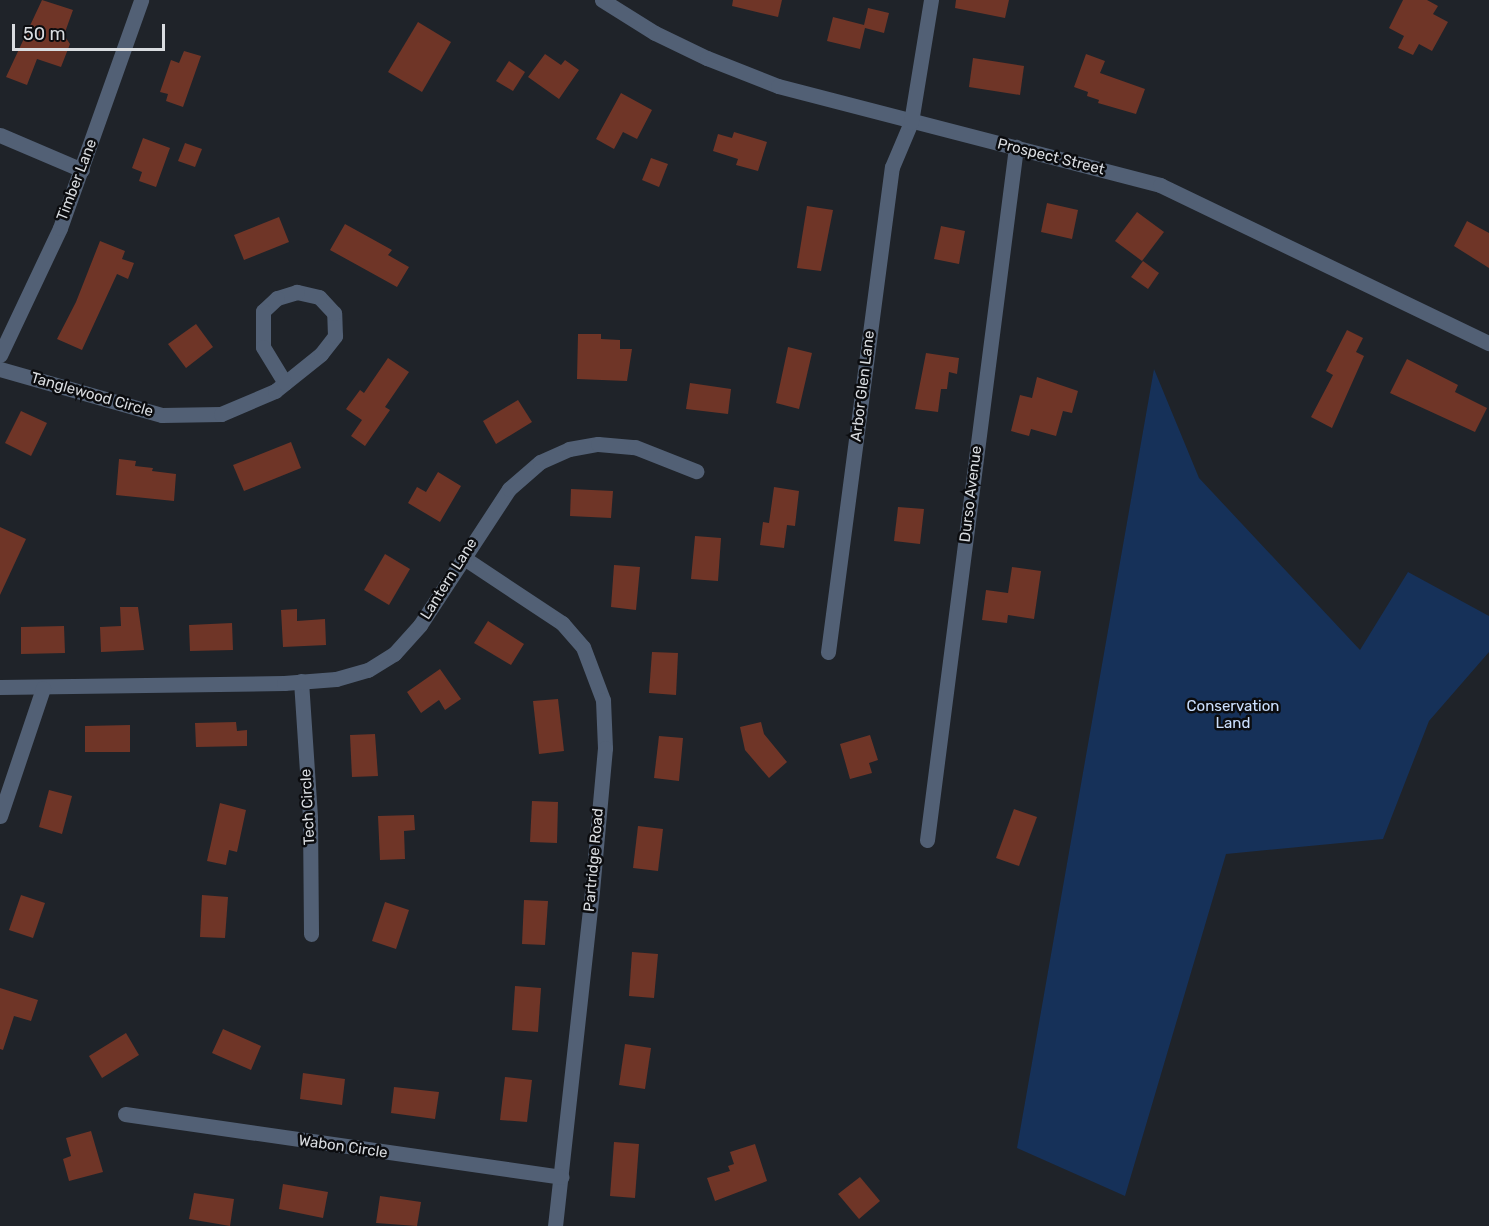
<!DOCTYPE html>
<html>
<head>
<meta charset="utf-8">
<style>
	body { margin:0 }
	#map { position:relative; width:1489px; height:1226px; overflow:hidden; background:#1f2329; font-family:Rubik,sans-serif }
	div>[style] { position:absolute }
	.green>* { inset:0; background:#163159 }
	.building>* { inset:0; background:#6f3527 }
	.minor>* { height:15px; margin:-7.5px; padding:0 7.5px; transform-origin:7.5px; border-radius:7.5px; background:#526075 }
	span { translate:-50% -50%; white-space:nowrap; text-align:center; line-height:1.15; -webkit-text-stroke:5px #0b0c0f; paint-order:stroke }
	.street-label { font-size:15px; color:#d9dce0 }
	.park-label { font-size:15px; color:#cce0fe }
	.scale { position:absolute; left:12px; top:24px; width:153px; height:27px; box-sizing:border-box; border:3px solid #d9dce0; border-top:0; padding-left:8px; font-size:18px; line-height:21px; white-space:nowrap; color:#d9dce0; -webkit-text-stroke:4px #0b0c0f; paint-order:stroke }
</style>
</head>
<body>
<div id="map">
	<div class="green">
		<div style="clip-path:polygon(1154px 369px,1199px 478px,1360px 650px,1408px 572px,1489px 616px,1489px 652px,1429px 721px,1383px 839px,1226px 854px,1125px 1196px,1017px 1148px)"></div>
	</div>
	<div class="building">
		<div style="clip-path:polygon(42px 0,73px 10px,64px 35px,70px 44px,61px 67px,37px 59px,27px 85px,6px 77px)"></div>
		<div style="clip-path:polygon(733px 0,782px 0,778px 17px,732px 6px)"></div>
		<div style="clip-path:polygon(956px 0,1009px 0,1005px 18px,955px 8px)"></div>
		<div style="clip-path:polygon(1403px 0,1427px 0,1438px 6px,1433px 14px,1448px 22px,1432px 51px,1419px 44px,1413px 55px,1398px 48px,1404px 36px,1389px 28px)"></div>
		<div style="clip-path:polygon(868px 8px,889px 13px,884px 33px,865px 28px,860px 49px,827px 41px,833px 17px,864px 25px)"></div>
		<div style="clip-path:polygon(418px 22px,451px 42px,422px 92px,388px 72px)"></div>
		<div style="clip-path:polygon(184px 51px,201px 56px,183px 107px,166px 101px,168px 94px,160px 92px,171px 60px,179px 63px)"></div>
		<div style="clip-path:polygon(545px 54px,561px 65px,565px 60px,579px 70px,559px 99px,528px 77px)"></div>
		<div style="clip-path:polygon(1086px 54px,1105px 61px,1100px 73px,1145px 89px,1136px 114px,1098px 103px,1099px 100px,1087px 96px,1088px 92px,1074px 87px)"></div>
		<div style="clip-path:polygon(973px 58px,1024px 66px,1020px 95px,969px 87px)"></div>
		<div style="clip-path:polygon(509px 61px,525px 72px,513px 91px,496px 81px)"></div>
		<div style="clip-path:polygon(621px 93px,652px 110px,637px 139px,623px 132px,614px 149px,596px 139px)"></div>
		<div style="clip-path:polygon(734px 132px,767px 142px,758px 171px,736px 165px,738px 159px,713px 151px,718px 134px,732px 138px)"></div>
		<div style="clip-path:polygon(143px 138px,170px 148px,156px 187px,139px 181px,142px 172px,132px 168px)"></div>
		<div style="clip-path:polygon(185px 143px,202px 149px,195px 167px,178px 161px)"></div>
		<div style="clip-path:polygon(651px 158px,668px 164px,659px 187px,642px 180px)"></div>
		<div style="clip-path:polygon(1047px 203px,1078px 210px,1072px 239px,1041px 232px)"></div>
		<div style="clip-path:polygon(807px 206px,833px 210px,821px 271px,797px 268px)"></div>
		<div style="clip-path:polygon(1137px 212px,1164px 232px,1142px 261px,1115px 241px)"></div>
		<div style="clip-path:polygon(279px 217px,289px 242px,244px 260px,234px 235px)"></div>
		<div style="clip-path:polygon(1467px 221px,1489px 233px,1489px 268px,1454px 246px)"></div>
		<div style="clip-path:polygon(345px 224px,392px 250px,388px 255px,409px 267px,397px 287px,330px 250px)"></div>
		<div style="clip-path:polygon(941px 226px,965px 231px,959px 264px,934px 259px)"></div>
		<div style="clip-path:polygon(100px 241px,125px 251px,122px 259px,134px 263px,128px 279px,117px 274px,82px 350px,57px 339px,76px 302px)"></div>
		<div style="clip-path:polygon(1143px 261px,1159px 273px,1148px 289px,1131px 277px)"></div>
		<div style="clip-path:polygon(196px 324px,213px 347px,186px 368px,168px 344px)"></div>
		<div style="clip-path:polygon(1347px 330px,1363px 338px,1356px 352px,1364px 356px,1332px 428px,1311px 417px,1333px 375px,1326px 371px)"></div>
		<div style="clip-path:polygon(578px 334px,601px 334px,601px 339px,620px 340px,620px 349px,632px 349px,627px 381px,577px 379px)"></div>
		<div style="clip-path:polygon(788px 347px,812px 353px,799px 409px,776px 403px)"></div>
		<div style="clip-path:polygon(926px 353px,959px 358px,957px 374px,949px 372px,947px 389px,941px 389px,938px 412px,915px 409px)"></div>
		<div style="clip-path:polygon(388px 358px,409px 372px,385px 407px,390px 410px,365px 446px,351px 436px,362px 420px,346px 409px,360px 390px,364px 393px)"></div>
		<div style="clip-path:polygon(1407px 359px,1458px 385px,1455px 392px,1487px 408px,1475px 432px,1390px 393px)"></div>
		<div style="clip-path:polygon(1037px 377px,1078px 391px,1072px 413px,1063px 411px,1056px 436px,1031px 429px,1029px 436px,1011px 431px,1020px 395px,1032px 398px)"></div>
		<div style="clip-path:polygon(690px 383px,731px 389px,728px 414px,686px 409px)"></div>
		<div style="clip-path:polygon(518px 400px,532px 422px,496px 444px,483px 421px)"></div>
		<div style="clip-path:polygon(21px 411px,47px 423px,31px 456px,5px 443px)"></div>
		<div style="clip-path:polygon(291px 442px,301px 468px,244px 491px,233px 465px)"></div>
		<div style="clip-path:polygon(119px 459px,136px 461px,135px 466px,153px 468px,152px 471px,176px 474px,174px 501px,116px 495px)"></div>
		<div style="clip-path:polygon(438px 472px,461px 486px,440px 522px,408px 503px,417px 487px,426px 492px)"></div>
		<div style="clip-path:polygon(774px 487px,799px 491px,795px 526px,787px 525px,784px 548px,760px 545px,763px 522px,769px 523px)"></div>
		<div style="clip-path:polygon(571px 489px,613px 491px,611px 518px,570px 516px)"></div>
		<div style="clip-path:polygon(898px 507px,924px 509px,920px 544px,894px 541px)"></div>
		<div style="clip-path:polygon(0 527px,26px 539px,0 595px)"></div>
		<div style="clip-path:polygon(695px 536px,721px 538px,718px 581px,691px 579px)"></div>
		<div style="clip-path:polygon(385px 554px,410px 569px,389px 605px,364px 590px)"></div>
		<div style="clip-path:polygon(614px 565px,640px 567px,636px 610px,611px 607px)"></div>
		<div style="clip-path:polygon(1012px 567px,1041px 571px,1034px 619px,1008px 615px,1007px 623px,982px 620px,986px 590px,1008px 593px)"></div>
		<div style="clip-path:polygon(120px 607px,138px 607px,144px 650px,101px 652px,100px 627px,121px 626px)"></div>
		<div style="clip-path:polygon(297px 609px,297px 621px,325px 619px,326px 645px,283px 647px,281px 610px)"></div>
		<div style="clip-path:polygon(488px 621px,524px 644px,511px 665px,474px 643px)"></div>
		<div style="clip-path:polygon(232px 623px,233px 650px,190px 651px,189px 625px)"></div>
		<div style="clip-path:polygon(64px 626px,65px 653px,21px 654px,21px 627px)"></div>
		<div style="clip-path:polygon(652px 652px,678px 653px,676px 695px,649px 693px)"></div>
		<div style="clip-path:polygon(440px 669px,461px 699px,445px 710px,439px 700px,421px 713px,407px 692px)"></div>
		<div style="clip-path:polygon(558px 699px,564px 751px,539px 754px,533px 701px)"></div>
		<div style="clip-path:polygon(236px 722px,237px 731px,247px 730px,247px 746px,196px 747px,195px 723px)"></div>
		<div style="clip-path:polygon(761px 722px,764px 734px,787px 762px,769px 778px,745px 750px,740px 727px)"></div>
		<div style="clip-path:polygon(130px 725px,130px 752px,85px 752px,85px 726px)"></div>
		<div style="clip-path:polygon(375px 734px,378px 776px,352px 777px,350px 735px)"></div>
		<div style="clip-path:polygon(870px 735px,878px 760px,869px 763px,872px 773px,850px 779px,840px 744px)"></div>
		<div style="clip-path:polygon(659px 736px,683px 738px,679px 781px,654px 778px)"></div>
		<div style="clip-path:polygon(49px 790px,72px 796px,62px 834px,39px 827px)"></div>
		<div style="clip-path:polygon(532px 801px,558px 802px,557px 843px,530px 842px)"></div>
		<div style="clip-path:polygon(220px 803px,246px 810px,237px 852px,229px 850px,226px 865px,207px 861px)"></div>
		<div style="clip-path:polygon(1014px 809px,1037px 817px,1019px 866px,996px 858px)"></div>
		<div style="clip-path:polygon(414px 815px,415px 830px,404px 831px,405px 859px,380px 860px,378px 816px)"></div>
		<div style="clip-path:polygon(638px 826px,663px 829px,658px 871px,633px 868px)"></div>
		<div style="clip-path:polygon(21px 895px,45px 903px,33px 938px,9px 930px)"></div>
		<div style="clip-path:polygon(202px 895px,228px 897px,225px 938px,200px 937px)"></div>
		<div style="clip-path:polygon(524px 900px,548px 901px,545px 945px,522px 944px)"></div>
		<div style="clip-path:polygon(385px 902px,409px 910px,396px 949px,372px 941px)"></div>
		<div style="clip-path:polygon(632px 952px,658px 954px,654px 998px,629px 996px)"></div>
		<div style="clip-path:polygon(515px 986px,541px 988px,538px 1032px,512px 1030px)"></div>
		<div style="clip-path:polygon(0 988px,38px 1000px,31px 1021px,14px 1016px,3px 1050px,0 1049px)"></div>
		<div style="clip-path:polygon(223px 1029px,261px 1046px,251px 1070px,212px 1053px)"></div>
		<div style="clip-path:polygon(126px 1033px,139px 1055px,102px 1078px,89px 1056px)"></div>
		<div style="clip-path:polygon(625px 1044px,651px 1048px,645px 1089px,619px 1085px)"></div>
		<div style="clip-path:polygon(303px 1073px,345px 1079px,342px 1105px,300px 1099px)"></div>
		<div style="clip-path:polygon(505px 1077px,532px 1080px,527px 1122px,500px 1120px)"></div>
		<div style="clip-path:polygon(394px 1087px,439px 1092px,435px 1119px,391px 1113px)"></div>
		<div style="clip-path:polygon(91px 1131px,103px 1172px,69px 1181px,63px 1159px,71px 1156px,66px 1138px)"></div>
		<div style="clip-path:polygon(614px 1142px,639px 1144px,635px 1198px,610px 1196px)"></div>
		<div style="clip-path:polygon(755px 1144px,767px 1181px,715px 1201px,707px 1178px,730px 1171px,728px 1166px,734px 1164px,730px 1152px)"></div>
		<div style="clip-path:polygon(860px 1177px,880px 1201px,859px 1219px,838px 1194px)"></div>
		<div style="clip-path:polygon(283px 1184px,328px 1192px,323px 1218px,279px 1209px)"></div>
		<div style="clip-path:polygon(194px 1193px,234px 1199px,230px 1226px,189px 1219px)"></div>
		<div style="clip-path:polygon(380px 1196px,421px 1202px,417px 1226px,376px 1223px)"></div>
	</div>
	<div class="minor">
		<div style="left:602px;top:0;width:62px;rotate:31.9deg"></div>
		<div style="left:655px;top:33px;width:58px;rotate:25.7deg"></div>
		<div style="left:707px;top:58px;width:76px;rotate:21.5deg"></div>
		<div style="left:778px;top:86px;width:395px;rotate:14.5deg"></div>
		<div style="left:1160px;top:185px;width:365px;rotate:25.7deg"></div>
		<div style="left:0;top:135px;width:89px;rotate:23.1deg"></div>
		<div style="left:0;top:355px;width:140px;rotate:-64.7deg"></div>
		<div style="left:60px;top:228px;width:242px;rotate:-70.4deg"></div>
		<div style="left:0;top:369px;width:168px;rotate:15.9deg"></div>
		<div style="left:162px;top:415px;width:59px;rotate:-1deg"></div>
		<div style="left:221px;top:414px;width:59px;rotate:-23.1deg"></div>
		<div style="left:275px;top:391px;width:59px;rotate:-38.8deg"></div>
		<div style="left:321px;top:354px;width:23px;rotate:-52deg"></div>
		<div style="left:335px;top:336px;width:23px;rotate:-92deg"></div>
		<div style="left:334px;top:313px;width:22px;rotate:-133deg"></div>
		<div style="left:319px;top:297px;width:23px;rotate:-167deg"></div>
		<div style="left:297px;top:292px;width:21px;rotate:163deg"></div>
		<div style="left:277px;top:298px;width:19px;rotate:137deg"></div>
		<div style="left:263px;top:311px;width:36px;rotate:90deg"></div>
		<div style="left:263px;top:347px;width:42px;rotate:58.6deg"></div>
		<div style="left:464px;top:558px;width:118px;rotate:33.6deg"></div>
		<div style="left:562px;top:623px;width:32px;rotate:49deg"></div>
		<div style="left:583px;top:647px;width:57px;rotate:69.3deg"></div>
		<div style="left:603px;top:700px;width:48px;rotate:87.6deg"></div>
		<div style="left:605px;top:748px;width:144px;rotate:95.2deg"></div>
		<div style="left:592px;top:891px;width:337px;rotate:96.3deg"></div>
		<div style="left:828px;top:652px;width:489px;rotate:-82.5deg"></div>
		<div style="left:892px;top:167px;width:49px;rotate:-67.1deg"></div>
		<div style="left:911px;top:122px;width:124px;rotate:-80.7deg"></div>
		<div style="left:301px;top:681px;width:137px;rotate:86.2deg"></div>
		<div style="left:310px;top:818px;width:116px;rotate:89.5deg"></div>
		<div style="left:0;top:687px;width:284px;rotate:-0.8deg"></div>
		<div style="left:284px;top:683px;width:52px;rotate:-4.4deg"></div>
		<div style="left:336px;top:679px;width:33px;rotate:-16deg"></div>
		<div style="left:368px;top:670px;width:31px;rotate:-32deg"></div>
		<div style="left:394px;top:654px;width:39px;rotate:-48deg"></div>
		<div style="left:420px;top:625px;width:163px;rotate:-56.8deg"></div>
		<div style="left:509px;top:489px;width:41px;rotate:-41.1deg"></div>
		<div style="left:540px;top:462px;width:32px;rotate:-24deg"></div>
		<div style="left:569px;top:449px;width:29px;rotate:-10deg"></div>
		<div style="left:598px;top:444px;width:37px;rotate:5deg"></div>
		<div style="left:635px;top:447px;width:66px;rotate:21.5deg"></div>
		<div style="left:0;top:816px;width:135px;rotate:-71.4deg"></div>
		<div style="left:927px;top:840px;width:699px;rotate:-82.68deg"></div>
		<div style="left:125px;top:1114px;width:441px;rotate:8.2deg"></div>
	</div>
	<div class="street-label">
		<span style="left:1051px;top:157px;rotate:14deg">Prospect Street</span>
		<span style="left:77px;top:180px;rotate:-69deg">Timber Lane</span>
		<span style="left:863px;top:386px;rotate:-83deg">Arbor Glen Lane</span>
		<span style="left:92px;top:395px;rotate:16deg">Tanglewood Circle</span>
		<span style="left:971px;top:494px;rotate:-83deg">Durso Avenue</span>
		<span style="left:449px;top:579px;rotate:-58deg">Lantern Lane</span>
		<span style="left:308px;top:807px;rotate:-93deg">Tech Circle</span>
		<span style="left:594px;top:860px;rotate:-85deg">Partridge Road</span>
		<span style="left:343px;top:1147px;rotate:8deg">Wabon Circle</span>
	</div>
	<div class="park-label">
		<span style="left:1233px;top:715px">Conservation<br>Land</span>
	</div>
	<div class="scale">50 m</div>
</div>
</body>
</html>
